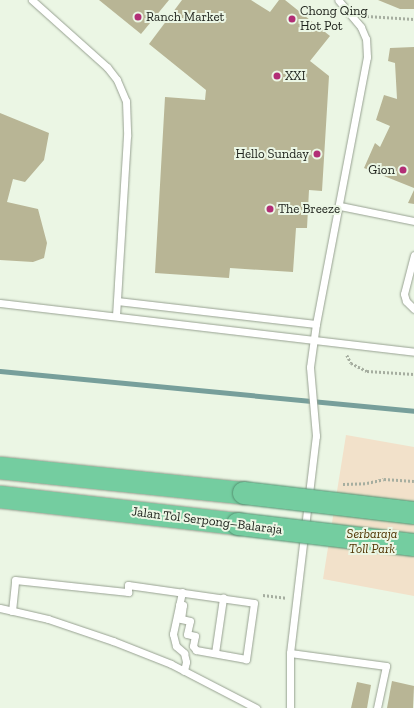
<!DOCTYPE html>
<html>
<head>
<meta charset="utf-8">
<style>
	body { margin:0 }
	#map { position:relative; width:414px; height:708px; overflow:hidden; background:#ebf6e4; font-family:"Zilla Slab",serif }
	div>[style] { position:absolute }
	.green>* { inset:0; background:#f2e1ca }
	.stream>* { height:5px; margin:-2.5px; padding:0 2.5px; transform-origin:2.5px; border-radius:2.5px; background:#779f9b }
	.building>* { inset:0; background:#b8b595 }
	.path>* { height:2.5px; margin-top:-1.25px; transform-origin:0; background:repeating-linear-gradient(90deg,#a6aea0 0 2px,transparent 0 4px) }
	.roads { filter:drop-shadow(0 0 1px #97a191) drop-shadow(0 0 1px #97a191) }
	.lane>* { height:7px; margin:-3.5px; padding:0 3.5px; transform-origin:3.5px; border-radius:3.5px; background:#fff }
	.highway>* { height:22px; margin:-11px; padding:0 11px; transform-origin:11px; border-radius:11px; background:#74cda0 }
	.bridges { filter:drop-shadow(0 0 1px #559071) drop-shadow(0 0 1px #559071) }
	.highway-bridge>* { height:22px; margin:-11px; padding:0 11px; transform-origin:11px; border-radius:11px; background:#74cda0 }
	.dots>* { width:11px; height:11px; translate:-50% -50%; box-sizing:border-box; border:2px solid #ebf6e4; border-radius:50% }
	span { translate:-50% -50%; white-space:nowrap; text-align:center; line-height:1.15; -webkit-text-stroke:4px #ebf6e4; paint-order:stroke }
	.poi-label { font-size:13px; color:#1b1f19 }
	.left { translate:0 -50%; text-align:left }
	.right { translate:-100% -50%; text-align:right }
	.street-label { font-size:13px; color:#1b1f19 }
	.park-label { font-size:13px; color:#4f3300; font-style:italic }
</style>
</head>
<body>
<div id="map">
	<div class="green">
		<div style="clip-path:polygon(346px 435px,414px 447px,414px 596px,323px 579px)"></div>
	</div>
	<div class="stream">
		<div style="left:0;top:371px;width:416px;rotate:5.5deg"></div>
	</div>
	<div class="building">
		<div style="clip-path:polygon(99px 0,169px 0,141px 34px)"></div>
		<div style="clip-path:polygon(182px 0,251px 0,270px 12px,279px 0,285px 0,330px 36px,310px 61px,329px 76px,322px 191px,309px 190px,307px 228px,296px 228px,293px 272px,230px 268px,229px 278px,155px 273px,165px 97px,205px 100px,206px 90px,149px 44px)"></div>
		<div style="clip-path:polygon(378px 0,414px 0,414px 9px,400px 9px)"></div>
		<div style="clip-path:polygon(414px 47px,414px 188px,364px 168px,375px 143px,380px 147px,390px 126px,376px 120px,384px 95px,397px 99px,395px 63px,388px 61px,390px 48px)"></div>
		<div style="clip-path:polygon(0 113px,49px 133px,44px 160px,25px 182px,13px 179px,7px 202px,38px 209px,47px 243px,44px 258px,33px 262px,0 260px)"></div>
		<div style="clip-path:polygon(414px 190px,414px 204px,408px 203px)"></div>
		<div style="clip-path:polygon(392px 681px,414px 686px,413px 708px,387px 708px)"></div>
		<div style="clip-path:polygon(357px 682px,371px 685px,367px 708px,351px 708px)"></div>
	</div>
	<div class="path">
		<div style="left:367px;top:16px;width:47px;rotate:3.7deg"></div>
		<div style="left:347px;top:355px;width:9px;rotate:63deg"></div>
		<div style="left:351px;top:363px;width:18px;rotate:27deg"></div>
		<div style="left:367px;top:371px;width:47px;rotate:3.7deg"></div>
		<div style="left:343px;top:484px;width:24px;rotate:-2deg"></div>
		<div style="left:367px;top:483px;width:17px;rotate:-13deg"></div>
		<div style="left:384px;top:479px;width:30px;rotate:4deg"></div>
		<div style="left:263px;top:595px;width:23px;rotate:7deg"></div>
	</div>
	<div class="roads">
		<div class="lane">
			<div style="left:32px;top:0;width:101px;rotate:41.8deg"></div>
			<div style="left:107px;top:67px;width:16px;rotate:52deg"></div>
			<div style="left:117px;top:80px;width:23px;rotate:67deg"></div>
			<div style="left:126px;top:101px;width:35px;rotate:88deg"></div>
			<div style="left:127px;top:136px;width:180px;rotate:93.5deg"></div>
			<div style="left:340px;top:206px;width:76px;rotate:11.5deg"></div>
			<div style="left:414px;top:255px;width:40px;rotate:104.4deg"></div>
			<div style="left:404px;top:294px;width:7px;rotate:74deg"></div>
			<div style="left:406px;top:301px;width:11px;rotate:45deg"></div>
			<div style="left:117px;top:301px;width:200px;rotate:6.6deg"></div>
			<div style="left:0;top:303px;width:417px;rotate:6.7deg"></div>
			<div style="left:182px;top:592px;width:43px;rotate:102.1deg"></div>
			<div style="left:173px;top:634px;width:12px;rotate:76deg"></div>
			<div style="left:176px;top:646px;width:11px;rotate:41deg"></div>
			<div style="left:184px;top:653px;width:9px;rotate:77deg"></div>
			<div style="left:186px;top:662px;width:9px;rotate:103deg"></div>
			<div style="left:0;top:608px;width:49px;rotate:12.9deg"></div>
			<div style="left:48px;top:619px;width:69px;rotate:18.7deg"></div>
			<div style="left:113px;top:641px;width:62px;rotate:21.6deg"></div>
			<div style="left:171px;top:664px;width:96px;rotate:27.4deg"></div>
			<div style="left:12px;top:611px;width:31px;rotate:-84deg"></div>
			<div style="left:15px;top:580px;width:114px;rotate:6.1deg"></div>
			<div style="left:128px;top:592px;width:7px;rotate:-90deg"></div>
			<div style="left:128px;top:585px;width:127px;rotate:8.1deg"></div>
			<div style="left:254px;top:603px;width:57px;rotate:98.1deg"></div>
			<div style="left:246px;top:659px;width:51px;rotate:-169.8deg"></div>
			<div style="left:196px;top:650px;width:5px;rotate:-127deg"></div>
			<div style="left:193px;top:646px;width:10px;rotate:-79deg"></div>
			<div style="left:195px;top:636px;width:8px;rotate:-166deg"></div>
			<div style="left:187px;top:634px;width:13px;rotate:-77deg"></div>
			<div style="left:190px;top:621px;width:9px;rotate:-167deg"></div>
			<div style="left:181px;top:619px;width:14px;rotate:-82deg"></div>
			<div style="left:183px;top:605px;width:4px;rotate:180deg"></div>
			<div style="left:215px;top:653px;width:56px;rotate:-81.7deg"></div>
			<div style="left:290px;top:653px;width:97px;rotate:7.7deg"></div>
			<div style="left:386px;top:666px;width:43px;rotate:102.1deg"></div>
			<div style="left:290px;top:708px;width:55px;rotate:-90deg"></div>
			<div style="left:290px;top:653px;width:219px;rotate:-83.2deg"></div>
			<div style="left:316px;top:436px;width:69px;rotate:-95deg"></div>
			<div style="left:310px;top:367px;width:43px;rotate:-82.1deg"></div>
			<div style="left:316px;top:324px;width:272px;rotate:-79.2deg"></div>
			<div style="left:367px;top:57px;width:18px;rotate:-93deg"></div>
			<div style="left:366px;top:39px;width:13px;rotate:-113deg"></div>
			<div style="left:361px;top:27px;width:35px;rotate:-130deg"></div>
		</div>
		<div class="highway">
			<div style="left:0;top:468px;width:245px;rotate:5.9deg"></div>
			<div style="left:0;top:497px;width:240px;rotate:6.5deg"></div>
		</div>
	</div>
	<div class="bridges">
		<div class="highway-bridge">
			<div style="left:244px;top:493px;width:171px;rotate:6.7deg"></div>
			<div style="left:238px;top:524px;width:177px;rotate:6.8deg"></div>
		</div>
	</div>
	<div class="dots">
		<div style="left:138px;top:17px;background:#b22e76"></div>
		<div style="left:292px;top:19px;background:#b22e76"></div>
		<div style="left:277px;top:76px;background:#b22e76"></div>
		<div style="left:317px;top:154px;background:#b22e76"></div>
		<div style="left:403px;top:170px;background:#b22e76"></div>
		<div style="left:270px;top:209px;background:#b22e76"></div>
	</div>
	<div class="poi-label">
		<span class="left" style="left:300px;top:19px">Chong Qing<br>Hot Pot</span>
		<span class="left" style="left:146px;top:17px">Ranch Market</span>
		<span class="left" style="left:285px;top:76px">XXI</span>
		<span class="right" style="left:309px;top:154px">Hello Sunday</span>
		<span class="right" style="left:395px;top:170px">Gion</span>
		<span class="left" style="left:278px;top:209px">The Breeze</span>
	</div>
	<div class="street-label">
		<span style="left:207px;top:521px;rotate:7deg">Jalan Tol Serpong–Balaraja</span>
	</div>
	<div class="park-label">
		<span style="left:372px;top:542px">Serbaraja<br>Toll Park</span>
	</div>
</div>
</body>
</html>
